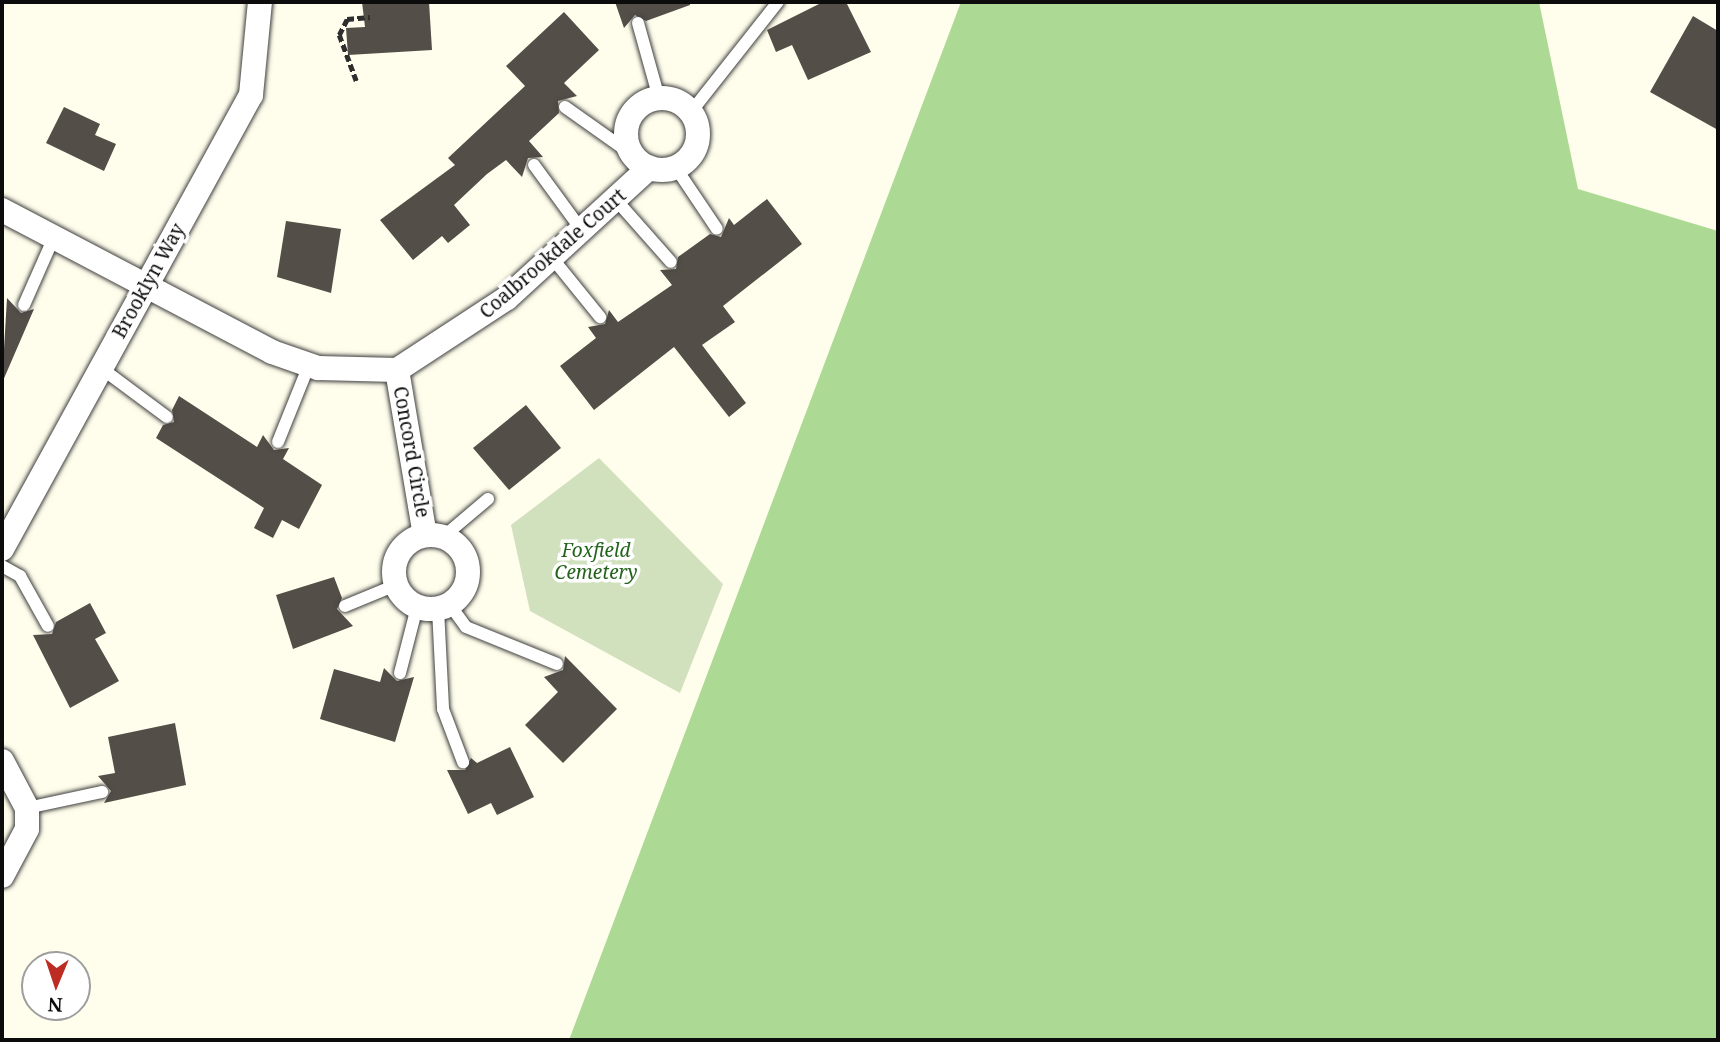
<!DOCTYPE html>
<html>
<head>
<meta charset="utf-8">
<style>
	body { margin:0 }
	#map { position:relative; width:1720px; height:1042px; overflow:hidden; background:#fffdeb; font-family:"Noto Serif",serif }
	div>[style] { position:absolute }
	.forest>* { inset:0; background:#acda94 }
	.cemetery>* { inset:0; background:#d1e0bd }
	.building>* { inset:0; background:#544e48 }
	.path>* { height:4.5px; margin-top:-2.25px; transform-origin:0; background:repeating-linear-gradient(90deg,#2e2e2e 0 7px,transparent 0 10.5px) }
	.roads { filter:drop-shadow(0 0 2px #3f3f3f) drop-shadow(0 0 2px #3f3f3f) }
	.service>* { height:12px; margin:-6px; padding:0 6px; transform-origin:6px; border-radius:6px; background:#fff }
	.minor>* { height:24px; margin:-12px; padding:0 12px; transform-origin:12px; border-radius:12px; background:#fff }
	.minor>.ring { margin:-12px; padding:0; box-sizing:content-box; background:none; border:24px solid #fff; border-radius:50% }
	span { translate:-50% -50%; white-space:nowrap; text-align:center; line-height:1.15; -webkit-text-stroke:7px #fff; paint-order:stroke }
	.street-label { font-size:19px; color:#0c0c0c }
	.park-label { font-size:19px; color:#24631c; font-style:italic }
	.frame { position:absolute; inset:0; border:4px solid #0c0c0c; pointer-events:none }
	.north { position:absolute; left:21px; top:951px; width:70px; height:70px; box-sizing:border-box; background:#fff; border:2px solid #9e9e9e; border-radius:50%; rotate:182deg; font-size:19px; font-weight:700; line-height:28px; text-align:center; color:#0c0c0c }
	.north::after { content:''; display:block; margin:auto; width:24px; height:32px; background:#bc2c23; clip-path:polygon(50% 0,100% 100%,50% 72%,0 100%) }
</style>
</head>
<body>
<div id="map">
	<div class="forest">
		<div style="clip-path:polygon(961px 2px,1539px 2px,1578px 189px,1718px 231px,1718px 1040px,569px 1040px)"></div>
	</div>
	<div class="cemetery">
		<div style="clip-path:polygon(599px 458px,723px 584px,680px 693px,530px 611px,511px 525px)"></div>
	</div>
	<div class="building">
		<div style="clip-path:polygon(362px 2px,429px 2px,432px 50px,348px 55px,346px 28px,365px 27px)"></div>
		<div style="clip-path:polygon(615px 2px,690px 2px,690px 5px,646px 21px,635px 15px,624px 28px)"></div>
		<div style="clip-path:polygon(823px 2px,846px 2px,871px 52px,808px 80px,792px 45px,776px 52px,767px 30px)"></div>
		<div style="clip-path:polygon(564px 12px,599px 50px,564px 83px,577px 96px,558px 101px,559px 113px,529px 141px,543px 157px,528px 158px,522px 177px,506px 160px,487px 174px,454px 205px,470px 225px,448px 243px,442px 236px,413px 260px,380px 220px,455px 165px,448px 158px,525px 86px,506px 66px)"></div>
		<div style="clip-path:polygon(1693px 16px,1718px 31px,1718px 130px,1650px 92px)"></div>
		<div style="clip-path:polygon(64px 107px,100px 124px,95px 135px,116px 144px,104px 171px,46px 143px)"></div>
		<div style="clip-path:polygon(767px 199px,802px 244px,723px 306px,735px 322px,702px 345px,746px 403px,729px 417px,674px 347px,594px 410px,560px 366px,596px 338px,588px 327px,605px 324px,609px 310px,618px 322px,672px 285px,660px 270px,676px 269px,678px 257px,710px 234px,721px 237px,729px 218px,734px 225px)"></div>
		<div style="clip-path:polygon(286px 221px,341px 229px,331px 293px,277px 277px)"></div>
		<div style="clip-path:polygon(7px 298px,21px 313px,34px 309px,2px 383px)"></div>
		<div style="clip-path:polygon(179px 396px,257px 447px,263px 435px,274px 450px,289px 448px,283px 459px,322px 485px,299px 529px,282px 520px,273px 538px,254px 528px,264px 508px,156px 438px,163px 425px,174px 422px,172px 410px)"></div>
		<div style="clip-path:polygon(526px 405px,561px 448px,509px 490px,473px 448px)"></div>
		<div style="clip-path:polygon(334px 577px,342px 598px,337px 609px,353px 626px,293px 649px,276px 595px)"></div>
		<div style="clip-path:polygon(90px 603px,106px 633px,95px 639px,119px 681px,70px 708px,33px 635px,52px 634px,56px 622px)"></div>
		<div style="clip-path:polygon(565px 656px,617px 709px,563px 763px,525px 725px,558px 692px,544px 677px,563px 670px)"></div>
		<div style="clip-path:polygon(384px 668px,397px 681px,414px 677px,395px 742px,320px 719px,334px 669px,380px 682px)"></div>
		<div style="clip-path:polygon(175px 723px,186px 785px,104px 803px,111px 791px,98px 776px,115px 773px,108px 737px)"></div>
		<div style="clip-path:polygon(510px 747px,534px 797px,497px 815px,491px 803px,468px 814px,447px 770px,465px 770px,471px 758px,477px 763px)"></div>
	</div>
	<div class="path">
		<div style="left:356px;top:81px;width:49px;rotate:-110.3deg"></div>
		<div style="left:339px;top:35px;width:18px;rotate:-63deg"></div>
		<div style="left:347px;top:19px;width:23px;rotate:-5deg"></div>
	</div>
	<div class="roads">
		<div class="service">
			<div style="left:638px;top:23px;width:78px;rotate:74.4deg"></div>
			<div style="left:565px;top:107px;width:80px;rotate:35.3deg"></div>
			<div style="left:691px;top:112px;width:140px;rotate:-51.7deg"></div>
			<div style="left:534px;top:165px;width:83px;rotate:53.8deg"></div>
			<div style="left:676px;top:168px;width:73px;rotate:56.1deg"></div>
			<div style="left:617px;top:201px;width:81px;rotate:48.5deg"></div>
			<div style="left:553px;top:259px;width:75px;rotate:51deg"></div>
			<div style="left:24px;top:305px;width:74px;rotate:-66.2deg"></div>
			<div style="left:101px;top:368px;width:82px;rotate:36.6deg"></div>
			<div style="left:278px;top:442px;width:83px;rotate:-68.1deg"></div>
			<div style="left:443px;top:537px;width:59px;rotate:-40.2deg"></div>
			<div style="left:2px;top:566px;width:21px;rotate:29deg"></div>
			<div style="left:20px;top:576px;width:57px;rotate:60.8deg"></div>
			<div style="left:450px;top:605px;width:27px;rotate:54deg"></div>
			<div style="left:466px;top:627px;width:98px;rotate:22.1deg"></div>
			<div style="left:345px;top:606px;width:55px;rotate:-22.4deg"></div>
			<div style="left:438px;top:609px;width:100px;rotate:87.1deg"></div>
			<div style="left:443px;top:709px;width:57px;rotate:69.3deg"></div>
			<div style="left:400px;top:673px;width:68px;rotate:-75.6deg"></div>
			<div style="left:27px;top:808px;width:77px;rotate:-12deg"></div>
		</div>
		<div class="minor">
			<div class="ring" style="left:626px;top:98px;width:48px;height:48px"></div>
			<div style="left:2px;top:210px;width:305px;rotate:27.7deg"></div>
			<div style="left:272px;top:352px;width:49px;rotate:19.2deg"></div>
			<div style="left:318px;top:368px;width:79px;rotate:1.5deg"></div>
			<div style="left:397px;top:370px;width:131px;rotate:-33.2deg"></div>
			<div style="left:507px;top:298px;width:193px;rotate:-42.5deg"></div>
			<div style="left:397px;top:370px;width:167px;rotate:80.4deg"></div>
			<div class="ring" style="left:394px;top:535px;width:50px;height:50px"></div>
			<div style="left:2px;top:549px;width:518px;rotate:-61.26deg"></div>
			<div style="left:251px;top:95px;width:93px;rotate:-84.5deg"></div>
			<div style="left:2px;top:761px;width:53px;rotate:62deg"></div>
			<div style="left:27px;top:808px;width:21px;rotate:90deg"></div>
			<div style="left:27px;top:829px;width:53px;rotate:118deg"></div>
		</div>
	</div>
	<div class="street-label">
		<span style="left:553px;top:254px;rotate:-41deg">Coalbrookdale Court</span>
		<span style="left:149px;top:281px;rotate:-61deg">Brooklyn Way</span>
		<span style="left:411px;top:452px;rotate:80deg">Concord Circle</span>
	</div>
	<div class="park-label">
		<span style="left:596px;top:562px">Foxfield<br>Cemetery</span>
	</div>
	<div class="frame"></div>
	<div class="north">N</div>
</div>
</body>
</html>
